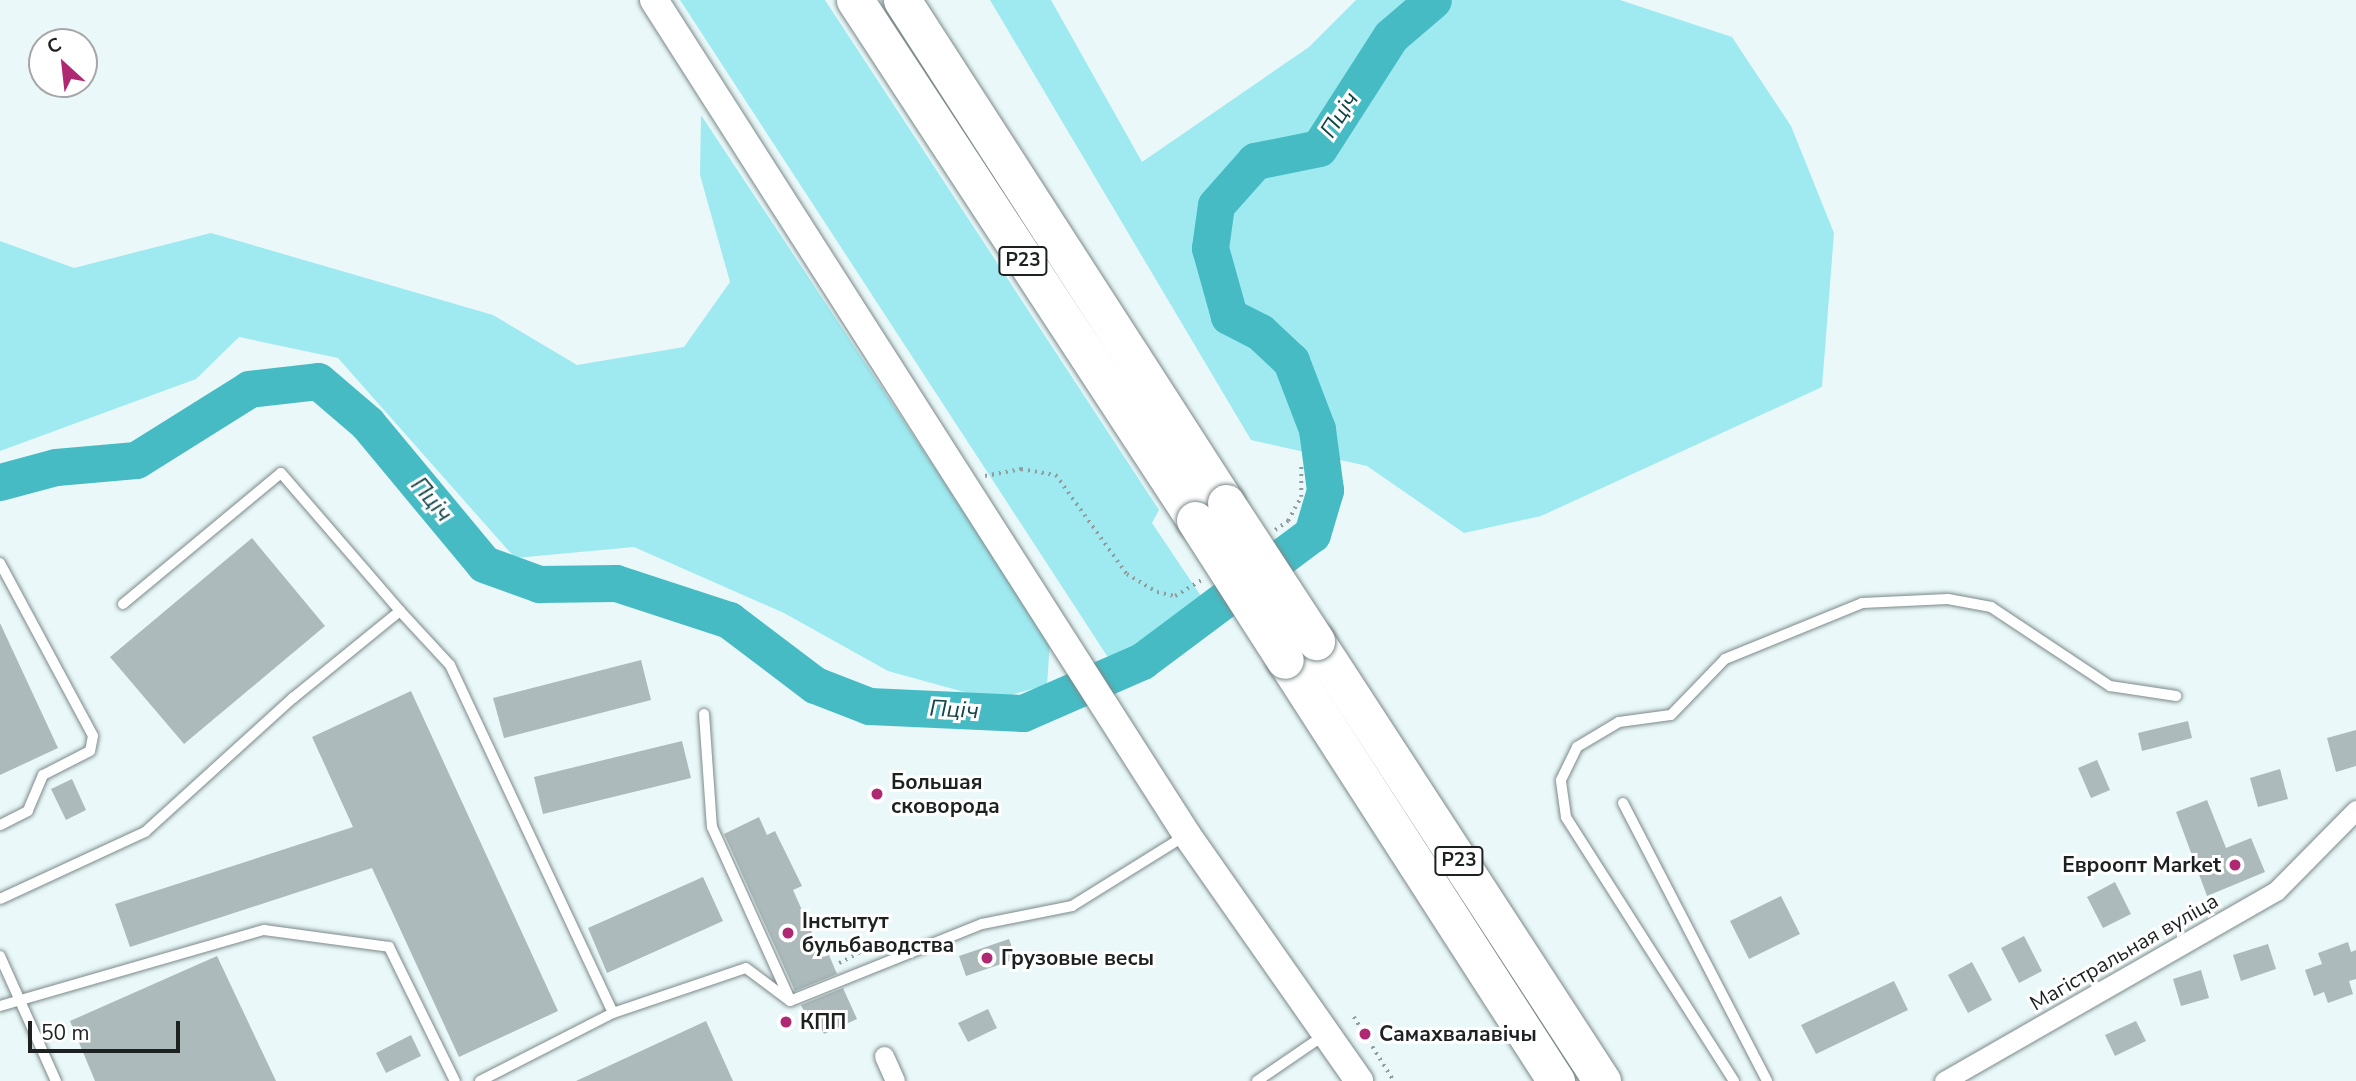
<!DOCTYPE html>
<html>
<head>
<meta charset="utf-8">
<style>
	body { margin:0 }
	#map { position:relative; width:2356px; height:1081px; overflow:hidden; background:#eaf8f9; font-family:"Nunito Sans",sans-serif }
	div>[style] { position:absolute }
	.green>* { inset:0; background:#9eeaf0 }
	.river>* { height:37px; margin:-18.5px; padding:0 18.5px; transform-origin:18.5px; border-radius:18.5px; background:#46bbc4 }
	.building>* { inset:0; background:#adbabb }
	.path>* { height:3.5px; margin-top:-1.75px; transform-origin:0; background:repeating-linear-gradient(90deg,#939c9d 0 2px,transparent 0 7px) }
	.roads { filter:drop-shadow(0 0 2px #7c898a) drop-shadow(0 0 2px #7c898a) }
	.lane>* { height:10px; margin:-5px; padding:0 5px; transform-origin:5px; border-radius:5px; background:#fff }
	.street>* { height:19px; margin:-9.5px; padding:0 9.5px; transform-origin:9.5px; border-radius:9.5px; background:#fff }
	.secondary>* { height:28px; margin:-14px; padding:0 14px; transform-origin:14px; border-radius:14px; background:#fff }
	.highway>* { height:37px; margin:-18.5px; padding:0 18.5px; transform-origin:18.5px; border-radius:18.5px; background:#fff }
	.bridges { filter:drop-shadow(0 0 2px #7c898a) drop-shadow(0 0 2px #7c898a) }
	.highway-bridge>* { height:37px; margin:-18.5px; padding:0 18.5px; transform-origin:18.5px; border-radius:18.5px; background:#fff }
	.dots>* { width:19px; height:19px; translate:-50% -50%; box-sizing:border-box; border:4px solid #fff; border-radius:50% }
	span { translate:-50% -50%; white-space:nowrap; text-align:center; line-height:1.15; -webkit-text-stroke:6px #fff; paint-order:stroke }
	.shield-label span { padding:2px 5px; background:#fff; border:2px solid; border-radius:5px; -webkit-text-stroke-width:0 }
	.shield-label { font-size:19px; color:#1d2122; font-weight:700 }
	.poi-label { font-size:21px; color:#1d2122; font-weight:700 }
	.left { translate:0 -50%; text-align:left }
	.right { translate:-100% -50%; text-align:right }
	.street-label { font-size:21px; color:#1d2122 }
	.water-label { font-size:23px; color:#12464a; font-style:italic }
	.north { position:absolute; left:28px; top:28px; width:70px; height:70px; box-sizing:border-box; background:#fff; border:2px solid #a5a6a7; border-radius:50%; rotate:333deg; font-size:19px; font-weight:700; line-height:28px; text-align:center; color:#1d2122 }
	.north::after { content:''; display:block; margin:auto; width:24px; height:32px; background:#ae2971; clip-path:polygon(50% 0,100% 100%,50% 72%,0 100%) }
	.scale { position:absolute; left:28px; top:1021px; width:152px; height:32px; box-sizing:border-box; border:4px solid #1d2122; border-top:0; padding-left:9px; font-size:21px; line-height:24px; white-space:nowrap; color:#1d2122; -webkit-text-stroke:5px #fff; paint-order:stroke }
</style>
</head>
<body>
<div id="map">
	<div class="green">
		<div style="clip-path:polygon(680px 0,825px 0,1159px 510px,1152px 523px,1203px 599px,1138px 652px,1111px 662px)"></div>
		<div style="clip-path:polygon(990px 0,1051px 0,1142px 162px,1309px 47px,1356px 0,1620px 0,1732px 37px,1791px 126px,1834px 233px,1822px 387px,1541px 516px,1464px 533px,1367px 466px,1251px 440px)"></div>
		<div style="clip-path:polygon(701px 115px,1050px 642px,1047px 685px,993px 700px,888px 671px,784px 613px,634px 547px,515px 558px,338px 358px,239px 337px,196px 379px,0 451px,0 241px,74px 268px,211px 233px,493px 315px,577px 365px,684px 347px,730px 282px,700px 175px)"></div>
	</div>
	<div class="river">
		<div style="left:0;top:482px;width:58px;rotate:-15deg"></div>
		<div style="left:56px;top:467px;width:80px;rotate:-5deg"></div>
		<div style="left:136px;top:460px;width:133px;rotate:-32.1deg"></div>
		<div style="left:249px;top:389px;width:69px;rotate:-6.6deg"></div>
		<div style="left:318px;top:381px;width:65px;rotate:40.6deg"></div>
		<div style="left:367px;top:423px;width:183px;rotate:50.3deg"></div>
		<div style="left:484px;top:564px;width:59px;rotate:20deg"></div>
		<div style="left:539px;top:584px;width:77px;rotate:-0.7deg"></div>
		<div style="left:616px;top:583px;width:119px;rotate:18.1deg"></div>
		<div style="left:729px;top:620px;width:108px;rotate:37.1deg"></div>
		<div style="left:815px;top:685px;width:58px;rotate:21.3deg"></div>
		<div style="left:869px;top:706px;width:154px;rotate:2.6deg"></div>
		<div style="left:1023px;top:713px;width:130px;rotate:-23.6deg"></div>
		<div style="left:1142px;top:661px;width:212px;rotate:-36.8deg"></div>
		<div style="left:1312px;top:534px;width:46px;rotate:-73.5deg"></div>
		<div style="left:1325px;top:490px;width:62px;rotate:-97.5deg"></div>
		<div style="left:1317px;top:429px;width:73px;rotate:-110.9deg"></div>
		<div style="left:1291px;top:361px;width:42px;rotate:-136.9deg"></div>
		<div style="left:1260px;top:332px;width:35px;rotate:-153deg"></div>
		<div style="left:1229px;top:316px;width:71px;rotate:-105.6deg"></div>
		<div style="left:1210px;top:248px;width:43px;rotate:-82.1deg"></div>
		<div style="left:1216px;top:205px;width:59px;rotate:-48.4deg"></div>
		<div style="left:1255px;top:161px;width:65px;rotate:-11.5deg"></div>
		<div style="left:1319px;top:148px;width:133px;rotate:-57.3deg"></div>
		<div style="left:1391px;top:36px;width:55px;rotate:-40.6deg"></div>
	</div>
	<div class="building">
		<div style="clip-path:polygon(252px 538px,325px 626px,184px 744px,110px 657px)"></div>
		<div style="clip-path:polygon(0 623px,58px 748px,0 775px)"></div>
		<div style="clip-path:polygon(641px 660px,651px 700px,504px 738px,493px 698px)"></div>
		<div style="clip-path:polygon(411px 691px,558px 1011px,459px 1057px,372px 868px,130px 947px,115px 904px,353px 827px,312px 737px)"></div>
		<div style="clip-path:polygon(2188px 721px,2192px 738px,2142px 751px,2138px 733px)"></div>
		<div style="clip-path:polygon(2356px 730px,2356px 766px,2336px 772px,2327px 738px)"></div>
		<div style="clip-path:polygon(682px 741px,691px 778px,543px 814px,534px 777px)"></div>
		<div style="clip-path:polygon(2097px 760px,2110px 790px,2091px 798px,2078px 768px)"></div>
		<div style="clip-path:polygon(2280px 769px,2288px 799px,2258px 807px,2250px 778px)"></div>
		<div style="clip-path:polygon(72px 779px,86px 810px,66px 820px,51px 789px)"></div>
		<div style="clip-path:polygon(2207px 800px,2226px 848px,2251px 838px,2265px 872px,2207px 896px,2176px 812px)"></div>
		<div style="clip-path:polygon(759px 817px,767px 835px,775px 831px,802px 886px,793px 890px,823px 957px,829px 955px,837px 974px,795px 991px,724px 834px)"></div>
		<div style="clip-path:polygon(703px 877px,723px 921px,607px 973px,588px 928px)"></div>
		<div style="clip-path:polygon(2115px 882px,2131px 914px,2103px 928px,2087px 897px)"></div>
		<div style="clip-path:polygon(1781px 896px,1800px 934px,1749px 959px,1730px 921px)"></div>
		<div style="clip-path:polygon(2024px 936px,2042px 971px,2019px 983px,2001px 948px)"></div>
		<div style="clip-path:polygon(1009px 939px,1016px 959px,966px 976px,959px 956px)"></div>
		<div style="clip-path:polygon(2348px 942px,2351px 952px,2356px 950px,2356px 979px,2349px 981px,2353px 994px,2328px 1003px,2324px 992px,2314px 996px,2305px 970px,2322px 964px,2318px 953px)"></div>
		<div style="clip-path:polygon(2268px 944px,2276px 969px,2241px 981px,2233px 955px)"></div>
		<div style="clip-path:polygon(217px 956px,276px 1081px,95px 1081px,70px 1021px)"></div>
		<div style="clip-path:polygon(1972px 962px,1992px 1000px,1968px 1013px,1948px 975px)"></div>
		<div style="clip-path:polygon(2201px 970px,2209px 998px,2181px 1006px,2173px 979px)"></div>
		<div style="clip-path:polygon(1894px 981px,1908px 1010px,1816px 1054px,1801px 1025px)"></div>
		<div style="clip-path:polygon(843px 988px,857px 1019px,824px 1034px,815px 1015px,808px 1019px,801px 1005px)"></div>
		<div style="clip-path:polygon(988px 1009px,997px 1028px,968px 1042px,958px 1023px)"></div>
		<div style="clip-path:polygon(706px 1021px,733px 1081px,576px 1081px)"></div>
		<div style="clip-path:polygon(2136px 1021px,2146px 1041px,2115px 1056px,2105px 1035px)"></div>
		<div style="clip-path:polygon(411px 1035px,421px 1056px,386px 1073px,376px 1053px)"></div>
	</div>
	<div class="path">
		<div style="left:985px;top:476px;width:37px;rotate:-11deg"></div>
		<div style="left:1021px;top:469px;width:36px;rotate:10deg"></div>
		<div style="left:1056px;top:475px;width:122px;rotate:54.4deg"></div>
		<div style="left:1127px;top:574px;width:35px;rotate:31deg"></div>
		<div style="left:1157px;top:592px;width:18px;rotate:13deg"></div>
		<div style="left:1175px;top:596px;width:31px;rotate:-31deg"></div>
		<div style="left:1275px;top:530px;width:16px;rotate:-35deg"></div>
		<div style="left:1288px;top:521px;width:27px;rotate:-62deg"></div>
		<div style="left:1301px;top:497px;width:31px;rotate:-90deg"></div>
		<div style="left:839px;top:963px;width:22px;rotate:-27deg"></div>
		<div style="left:859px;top:953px;width:5px;rotate:68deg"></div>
		<div style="left:1354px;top:1017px;width:75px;rotate:58deg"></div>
	</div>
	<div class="roads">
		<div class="lane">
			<div style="left:0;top:563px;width:196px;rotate:61.7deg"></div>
			<div style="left:93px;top:736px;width:15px;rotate:101deg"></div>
			<div style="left:90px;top:751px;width:53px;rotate:152.9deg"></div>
			<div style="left:43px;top:775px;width:39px;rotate:113deg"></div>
			<div style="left:28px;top:811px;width:31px;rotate:153deg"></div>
			<div style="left:123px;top:604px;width:205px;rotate:-39.7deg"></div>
			<div style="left:281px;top:473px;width:182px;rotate:49.2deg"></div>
			<div style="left:704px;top:714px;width:113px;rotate:86deg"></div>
			<div style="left:712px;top:827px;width:190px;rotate:65.7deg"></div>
			<div style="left:1623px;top:803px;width:313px;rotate:62.6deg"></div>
			<div style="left:0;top:899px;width:160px;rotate:-24.8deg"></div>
			<div style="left:145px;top:832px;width:200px;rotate:-42.2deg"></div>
			<div style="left:293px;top:698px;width:138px;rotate:-39.1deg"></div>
			<div style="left:400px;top:611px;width:74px;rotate:47.2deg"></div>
			<div style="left:450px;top:665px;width:384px;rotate:64.9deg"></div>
			<div style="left:0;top:956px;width:137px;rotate:65.9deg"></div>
			<div style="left:0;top:1006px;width:275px;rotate:-16.1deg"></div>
			<div style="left:264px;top:930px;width:126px;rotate:7.7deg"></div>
			<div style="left:389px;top:947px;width:149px;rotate:63.8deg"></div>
			<div style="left:480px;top:1081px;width:149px;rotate:-27.1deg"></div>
			<div style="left:613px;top:1013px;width:140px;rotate:-18.7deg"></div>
			<div style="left:746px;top:968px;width:55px;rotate:36.9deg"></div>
			<div style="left:790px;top:1001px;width:207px;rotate:-21.9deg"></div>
			<div style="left:982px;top:924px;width:92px;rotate:-11.3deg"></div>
			<div style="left:1072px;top:906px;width:134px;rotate:-31.9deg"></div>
			<div style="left:1257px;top:1081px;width:83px;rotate:-34.3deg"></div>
			<div style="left:1734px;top:1081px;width:313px;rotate:-122.5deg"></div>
			<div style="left:1566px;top:817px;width:37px;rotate:-98deg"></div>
			<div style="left:1561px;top:780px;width:37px;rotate:-64deg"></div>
			<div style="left:1577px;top:747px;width:49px;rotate:-30.8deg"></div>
			<div style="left:1619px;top:722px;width:52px;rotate:-7.7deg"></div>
			<div style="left:1671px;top:715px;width:78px;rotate:-46deg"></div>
			<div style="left:1725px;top:659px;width:148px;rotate:-22.2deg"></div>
			<div style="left:1862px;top:603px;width:86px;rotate:-2.7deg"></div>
			<div style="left:1948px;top:599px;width:44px;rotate:10.5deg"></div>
			<div style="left:1991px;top:607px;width:143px;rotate:33.6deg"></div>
			<div style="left:2110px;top:686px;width:67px;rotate:8.6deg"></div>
		</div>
		<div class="street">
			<div style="left:884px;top:1056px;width:27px;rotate:66deg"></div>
			<div style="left:1944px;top:1081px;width:383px;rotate:-29.8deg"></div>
			<div style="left:2276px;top:891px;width:114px;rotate:-45.4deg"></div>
		</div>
		<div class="secondary">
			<div style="left:654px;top:0;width:991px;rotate:57.45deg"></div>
			<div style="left:1187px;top:835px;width:300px;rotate:55deg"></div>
		</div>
		<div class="highway">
			<div style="left:855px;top:0;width:621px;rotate:56.82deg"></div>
			<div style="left:902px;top:0;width:598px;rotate:57.21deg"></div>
			<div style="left:1316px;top:641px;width:525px;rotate:56.98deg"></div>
			<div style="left:1285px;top:660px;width:501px;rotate:57.23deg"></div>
		</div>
	</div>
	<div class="bridges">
		<div class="highway-bridge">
			<div style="left:1226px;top:503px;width:165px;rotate:56.9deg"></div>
			<div style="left:1195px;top:520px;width:166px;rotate:57.3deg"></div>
		</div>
	</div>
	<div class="dots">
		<div style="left:877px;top:794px;background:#ae2971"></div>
		<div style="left:2235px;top:865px;background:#ae2971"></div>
		<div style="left:788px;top:933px;background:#ae2971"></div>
		<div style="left:987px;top:958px;background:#ae2971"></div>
		<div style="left:786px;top:1022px;background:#ae2971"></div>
		<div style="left:1365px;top:1034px;background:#ae2971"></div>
	</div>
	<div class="shield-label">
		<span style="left:1023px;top:261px">Р23</span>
		<span style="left:1459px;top:861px">Р23</span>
	</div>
	<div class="poi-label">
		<span class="left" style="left:891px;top:794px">Большая<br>сковорода</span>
		<span class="right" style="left:2221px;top:865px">Евроопт Market</span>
		<span class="left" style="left:802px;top:933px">Інстытут<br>бульбаводства</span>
		<span class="left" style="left:1001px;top:958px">Грузовые весы</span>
		<span class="left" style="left:800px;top:1022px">КПП</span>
		<span class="left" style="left:1379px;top:1034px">Самахвалавічы</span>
	</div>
	<div class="street-label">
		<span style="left:2124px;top:952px;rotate:-30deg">Магістральная вуліца</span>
	</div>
	<div class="water-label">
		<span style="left:1340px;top:115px;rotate:-57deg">Пціч</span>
		<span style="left:431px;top:500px;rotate:50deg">Пціч</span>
		<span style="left:954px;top:710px;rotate:3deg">Пціч</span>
	</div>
	<div class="north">С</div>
	<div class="scale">50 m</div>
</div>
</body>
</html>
